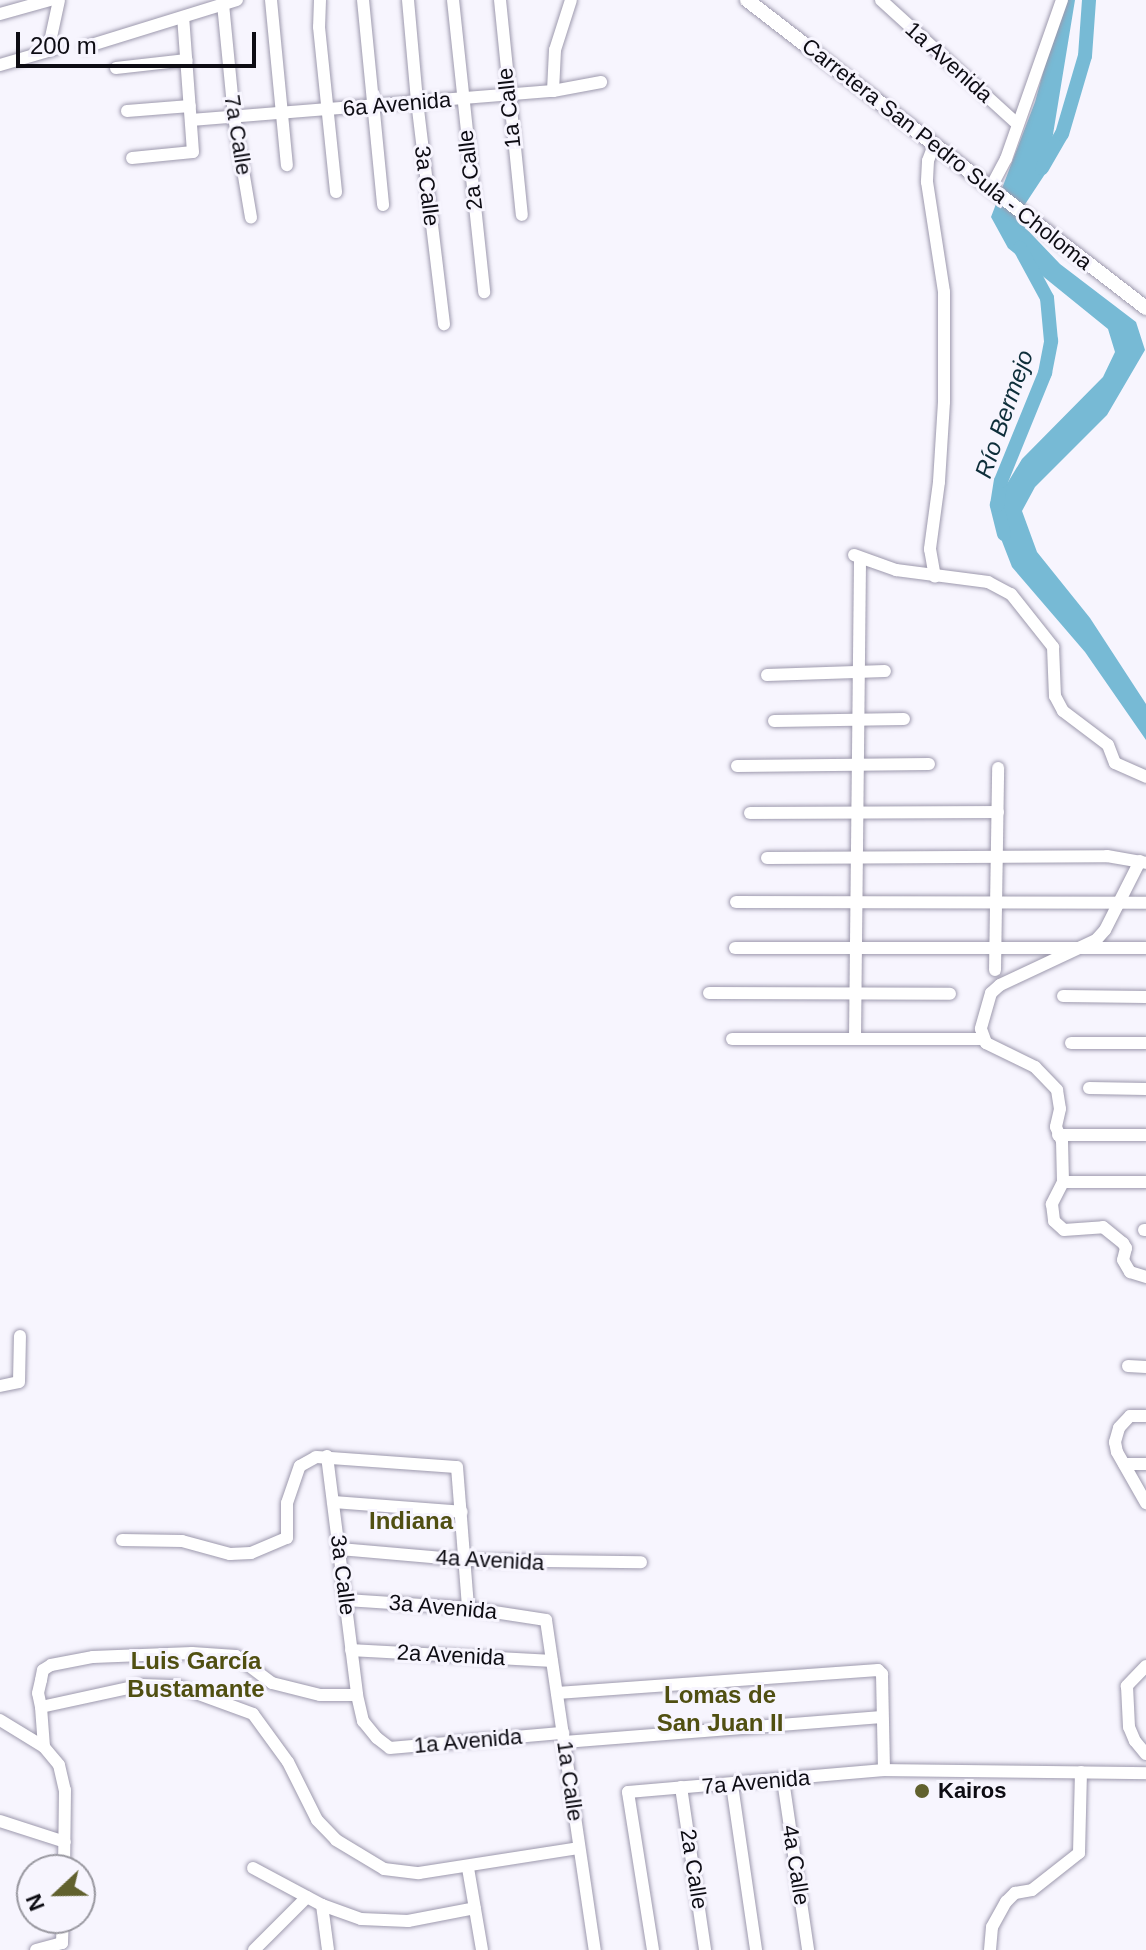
<!DOCTYPE html>
<html>
<head>
<meta charset="utf-8">
<style>
	body { margin:0 }
	#map { position:relative; width:1146px; height:1950px; overflow:hidden; background:#f7f5fe; font-family:Helvetica,sans-serif }
	div>[style] { position:absolute }
	.water>* { inset:0; background:#77bad5 }
	.river>* { height:14px; margin:-7px; padding:0 7px; transform-origin:7px; border-radius:7px; background:#77bad5 }
	.roads { filter:drop-shadow(0 0 2px #9d99ad) drop-shadow(0 0 2px #9d99ad) }
	.minor>* { height:12px; margin:-6px; padding:0 6px; transform-origin:6px; border-radius:6px; background:#fff }
	.major>* { height:14px; margin:-7px; padding:0 7px; transform-origin:7px; border-radius:7px; background:#fff }
	.dots>* { width:22px; height:22px; translate:-50% -50%; box-sizing:border-box; border:4px solid #f7f5fe; border-radius:50% }
	span { translate:-50% -50%; white-space:nowrap; text-align:center; line-height:1.15; -webkit-text-stroke:6px #f7f5fe; paint-order:stroke }
	.street-label { font-size:22px; color:#0d0c13 }
	.poi-label { font-size:22px; color:#0d0c13; font-weight:700 }
	.left { translate:0 -50%; text-align:left }
	.water-label { font-size:24px; color:#0e2e3a; font-style:italic }
	.neighbourhood-label { font-size:24px; color:#504f11; font-weight:700 }
	.north { position:absolute; left:16px; top:1854px; width:80px; height:80px; box-sizing:border-box; background:#f7f5fe; border:2px solid #9998a0; border-radius:50%; rotate:248deg; font-size:22px; font-weight:700; line-height:32px; text-align:center; color:#0d0c13 }
	.north::after { content:''; display:block; margin:auto; width:28px; height:36px; background:#61612e; clip-path:polygon(50% 0,100% 100%,50% 72%,0 100%) }
	.scale { position:absolute; left:16px; top:32px; width:240px; height:36px; box-sizing:border-box; border:4px solid #0d0c13; border-top:0; padding-left:10px; font-size:24px; line-height:28px; white-space:nowrap; color:#0d0c13; -webkit-text-stroke:6px #f7f5fe; paint-order:stroke }
</style>
</head>
<body>
<div id="map">
	<div class="water">
		<div style="clip-path:polygon(1063px 0,1075px 0,1047px 171px,1016px 218px,1060px 264px,1136px 322px,1145px 350px,1107px 415px,1035px 487px,1022px 511px,1037px 552px,1090px 618px,1146px 704px,1146px 740px,1085px 652px,1012px 567px,998px 531px,1002px 492px,1022px 459px,1103px 377px,1115px 352px,1108px 329px,1008px 248px,991px 217px,1035px 102px)"></div>
	</div>
	<div class="river">
		<div style="left:1042px;top:168px;width:39px;rotate:-60deg"></div>
		<div style="left:1062px;top:134px;width:81px;rotate:-73.6deg"></div>
		<div style="left:1085px;top:56px;width:56px;rotate:-85.9deg"></div>
		<div style="left:1004px;top:534px;width:30px;rotate:-104deg"></div>
		<div style="left:997px;top:505px;width:24px;rotate:-81deg"></div>
		<div style="left:1001px;top:481px;width:117px;rotate:-67.8deg"></div>
		<div style="left:1045px;top:373px;width:33px;rotate:-79deg"></div>
		<div style="left:1051px;top:341px;width:43px;rotate:-95.3deg"></div>
		<div style="left:1047px;top:298px;width:57px;rotate:-118.4deg"></div>
	</div>
	<div class="roads">
		<div class="minor">
			<div style="left:271px;top:0;width:166px;rotate:84.5deg"></div>
			<div style="left:320px;top:0;width:27px;rotate:92deg"></div>
			<div style="left:319px;top:27px;width:166px;rotate:84.1deg"></div>
			<div style="left:363px;top:0;width:206px;rotate:84.4deg"></div>
			<div style="left:408px;top:0;width:101px;rotate:84.9deg"></div>
			<div style="left:417px;top:101px;width:225px;rotate:83.1deg"></div>
			<div style="left:453px;top:0;width:294px;rotate:83.9deg"></div>
			<div style="left:500px;top:0;width:216px;rotate:84.2deg"></div>
			<div style="left:881px;top:0;width:183px;rotate:42.3deg"></div>
			<div style="left:223px;top:4px;width:114px;rotate:84.4deg"></div>
			<div style="left:234px;top:117px;width:102px;rotate:80.4deg"></div>
			<div style="left:0;top:14px;width:52px;rotate:-15.6deg"></div>
			<div style="left:85px;top:47px;width:159px;rotate:-17.2deg"></div>
			<div style="left:48px;top:51px;width:52px;rotate:-77.8deg"></div>
			<div style="left:0;top:65px;width:57px;rotate:-16.2deg"></div>
			<div style="left:116px;top:68px;width:71px;rotate:-6.4deg"></div>
			<div style="left:553px;top:91px;width:41px;rotate:-87.2deg"></div>
			<div style="left:555px;top:50px;width:52px;rotate:-72.3deg"></div>
			<div style="left:127px;top:111px;width:63px;rotate:-4.5deg"></div>
			<div style="left:191px;top:120px;width:363px;rotate:-4.6deg"></div>
			<div style="left:553px;top:91px;width:49px;rotate:-10.6deg"></div>
			<div style="left:934px;top:145px;width:17px;rotate:111deg"></div>
			<div style="left:928px;top:161px;width:21px;rotate:93deg"></div>
			<div style="left:927px;top:182px;width:111px;rotate:81.2deg"></div>
			<div style="left:944px;top:292px;width:110px;rotate:90deg"></div>
			<div style="left:944px;top:402px;width:80px;rotate:93.6deg"></div>
			<div style="left:939px;top:482px;width:68px;rotate:97.7deg"></div>
			<div style="left:930px;top:549px;width:28px;rotate:80deg"></div>
			<div style="left:132px;top:158px;width:61px;rotate:-5.6deg"></div>
			<div style="left:193px;top:152px;width:135px;rotate:-94.2deg"></div>
			<div style="left:991px;top:187px;width:32px;rotate:-62deg"></div>
			<div style="left:1006px;top:159px;width:169px;rotate:-70.6deg"></div>
			<div style="left:854px;top:555px;width:45px;rotate:19.7deg"></div>
			<div style="left:896px;top:570px;width:93px;rotate:7.4deg"></div>
			<div style="left:988px;top:582px;width:26px;rotate:28deg"></div>
			<div style="left:1011px;top:594px;width:68px;rotate:51.6deg"></div>
			<div style="left:1053px;top:647px;width:49px;rotate:87.7deg"></div>
			<div style="left:1055px;top:696px;width:17px;rotate:62deg"></div>
			<div style="left:1063px;top:711px;width:56px;rotate:37.1deg"></div>
			<div style="left:1108px;top:745px;width:19px;rotate:69deg"></div>
			<div style="left:1115px;top:763px;width:34px;rotate:24deg"></div>
			<div style="left:767px;top:675px;width:118px;rotate:-1.9deg"></div>
			<div style="left:774px;top:721px;width:130px;rotate:-0.9deg"></div>
			<div style="left:737px;top:766px;width:192px;rotate:-0.6deg"></div>
			<div style="left:750px;top:813px;width:248px;rotate:-0.2deg"></div>
			<div style="left:767px;top:858px;width:340px;rotate:-0.3deg"></div>
			<div style="left:1107px;top:856px;width:40px;rotate:10deg"></div>
			<div style="left:1140px;top:861px;width:77px;rotate:116.9deg"></div>
			<div style="left:1105px;top:930px;width:13px;rotate:132deg"></div>
			<div style="left:1096px;top:940px;width:106px;rotate:154.9deg"></div>
			<div style="left:1000px;top:985px;width:12px;rotate:138deg"></div>
			<div style="left:991px;top:993px;width:37px;rotate:106deg"></div>
			<div style="left:981px;top:1029px;width:15px;rotate:70deg"></div>
			<div style="left:986px;top:1043px;width:55px;rotate:26.1deg"></div>
			<div style="left:1035px;top:1067px;width:32px;rotate:46deg"></div>
			<div style="left:1057px;top:1090px;width:19px;rotate:81deg"></div>
			<div style="left:1060px;top:1109px;width:18px;rotate:103deg"></div>
			<div style="left:1056px;top:1127px;width:15px;rotate:67deg"></div>
			<div style="left:1062px;top:1141px;width:41px;rotate:88.6deg"></div>
			<div style="left:1063px;top:1182px;width:25px;rotate:117deg"></div>
			<div style="left:1052px;top:1204px;width:17px;rotate:83deg"></div>
			<div style="left:1054px;top:1221px;width:13px;rotate:42deg"></div>
			<div style="left:1064px;top:1230px;width:39px;rotate:-4deg"></div>
			<div style="left:1103px;top:1227px;width:26px;rotate:39deg"></div>
			<div style="left:1123px;top:1243px;width:6px;rotate:59deg"></div>
			<div style="left:1126px;top:1248px;width:12px;rotate:104deg"></div>
			<div style="left:1123px;top:1260px;width:14px;rotate:60deg"></div>
			<div style="left:1130px;top:1272px;width:17px;rotate:17deg"></div>
			<div style="left:736px;top:902px;width:410px;rotate:0.1deg"></div>
			<div style="left:735px;top:948px;width:411px"></div>
			<div style="left:995px;top:970px;width:202px;rotate:-89.1deg"></div>
			<div style="left:709px;top:993px;width:241px;rotate:0.2deg"></div>
			<div style="left:1063px;top:996px;width:83px;rotate:0.7deg"></div>
			<div style="left:732px;top:1039px;width:250px"></div>
			<div style="left:855px;top:1039px;width:481px;rotate:-89.4deg"></div>
			<div style="left:1071px;top:1043px;width:75px"></div>
			<div style="left:1089px;top:1088px;width:57px;rotate:1deg"></div>
			<div style="left:1058px;top:1135px;width:88px"></div>
			<div style="left:1063px;top:1182px;width:83px"></div>
			<div style="left:1144px;top:1230px;width:2px"></div>
			<div style="left:1128px;top:1366px;width:18px;rotate:3deg"></div>
			<div style="left:0;top:1386px;width:19px;rotate:-12deg"></div>
			<div style="left:19px;top:1382px;width:46px;rotate:-88.8deg"></div>
			<div style="left:1146px;top:1416px;width:16px;rotate:180deg"></div>
			<div style="left:1130px;top:1416px;width:16px;rotate:133deg"></div>
			<div style="left:1119px;top:1428px;width:15px;rotate:106deg"></div>
			<div style="left:1115px;top:1442px;width:10px;rotate:79deg"></div>
			<div style="left:1117px;top:1452px;width:59px;rotate:60.4deg"></div>
			<div style="left:327px;top:1456px;width:241px;rotate:82.8deg"></div>
			<div style="left:357px;top:1695px;width:27px;rotate:77deg"></div>
			<div style="left:363px;top:1721px;width:22px;rotate:51deg"></div>
			<div style="left:377px;top:1738px;width:16px;rotate:38deg"></div>
			<div style="left:390px;top:1748px;width:174px;rotate:-5deg"></div>
			<div style="left:1124px;top:1464px;width:22px"></div>
			<div style="left:333px;top:1502px;width:129px;rotate:4.4deg"></div>
			<div style="left:122px;top:1540px;width:60px;rotate:1deg"></div>
			<div style="left:182px;top:1541px;width:50px;rotate:15.2deg"></div>
			<div style="left:230px;top:1554px;width:21px;rotate:-3deg"></div>
			<div style="left:251px;top:1553px;width:39px;rotate:-23deg"></div>
			<div style="left:287px;top:1538px;width:35px;rotate:-90deg"></div>
			<div style="left:287px;top:1503px;width:39px;rotate:-71deg"></div>
			<div style="left:300px;top:1466px;width:18px;rotate:-29deg"></div>
			<div style="left:316px;top:1457px;width:141px;rotate:4.1deg"></div>
			<div style="left:457px;top:1467px;width:141px;rotate:85.5deg"></div>
			<div style="left:340px;top:1549px;width:126px;rotate:5deg"></div>
			<div style="left:466px;top:1560px;width:175px;rotate:0.7deg"></div>
			<div style="left:346px;top:1600px;width:122px;rotate:3.8deg"></div>
			<div style="left:468px;top:1608px;width:79px;rotate:8.7deg"></div>
			<div style="left:546px;top:1620px;width:334px;rotate:81.6deg"></div>
			<div style="left:351px;top:1650px;width:201px;rotate:3.1deg"></div>
			<div style="left:1146px;top:1666px;width:28px;rotate:134deg"></div>
			<div style="left:1127px;top:1686px;width:41px;rotate:87.2deg"></div>
			<div style="left:1129px;top:1727px;width:15px;rotate:67deg"></div>
			<div style="left:1135px;top:1741px;width:17px;rotate:50deg"></div>
			<div style="left:557px;top:1693px;width:322px;rotate:-4.1deg"></div>
			<div style="left:878px;top:1670px;width:6px;rotate:45deg"></div>
			<div style="left:882px;top:1674px;width:96px;rotate:88.8deg"></div>
			<div style="left:41px;top:1707px;width:14px;rotate:-102deg"></div>
			<div style="left:38px;top:1693px;width:13px;rotate:-77deg"></div>
			<div style="left:41px;top:1680px;width:10px;rotate:-79deg"></div>
			<div style="left:43px;top:1670px;width:9px;rotate:-32deg"></div>
			<div style="left:51px;top:1665px;width:43px;rotate:-10.8deg"></div>
			<div style="left:93px;top:1657px;width:99px;rotate:-2.3deg"></div>
			<div style="left:192px;top:1653px;width:44px;rotate:3.9deg"></div>
			<div style="left:236px;top:1656px;width:45px;rotate:36.9deg"></div>
			<div style="left:272px;top:1683px;width:49px;rotate:14deg"></div>
			<div style="left:320px;top:1695px;width:37px"></div>
			<div style="left:0;top:1720px;width:52px;rotate:31.5deg"></div>
			<div style="left:44px;top:1747px;width:23px;rotate:50deg"></div>
			<div style="left:59px;top:1765px;width:26px;rotate:77deg"></div>
			<div style="left:65px;top:1790px;width:80px;rotate:90.7deg"></div>
			<div style="left:564px;top:1742px;width:319px;rotate:-4.5deg"></div>
			<div style="left:44px;top:1747px;width:40px;rotate:-94.3deg"></div>
			<div style="left:41px;top:1707px;width:103px;rotate:-12.3deg"></div>
			<div style="left:142px;top:1685px;width:35px;rotate:2deg"></div>
			<div style="left:177px;top:1686px;width:81px;rotate:20.2deg"></div>
			<div style="left:253px;top:1714px;width:59px;rotate:53.9deg"></div>
			<div style="left:288px;top:1762px;width:65px;rotate:63.4deg"></div>
			<div style="left:317px;top:1820px;width:28px;rotate:46deg"></div>
			<div style="left:336px;top:1840px;width:56px;rotate:31.1deg"></div>
			<div style="left:384px;top:1869px;width:35px;rotate:7deg"></div>
			<div style="left:419px;top:1873px;width:161px;rotate:-8.9deg"></div>
			<div style="left:783px;top:1780px;width:172px;rotate:81.6deg"></div>
			<div style="left:732px;top:1785px;width:167px;rotate:81.7deg"></div>
			<div style="left:681px;top:1787px;width:165px;rotate:81.6deg"></div>
			<div style="left:0;top:1821px;width:68px;rotate:17.9deg"></div>
			<div style="left:253px;top:1868px;width:78px;rotate:28.2deg"></div>
			<div style="left:322px;top:1905px;width:41px;rotate:19.7deg"></div>
			<div style="left:361px;top:1919px;width:47px;rotate:2.4deg"></div>
			<div style="left:408px;top:1921px;width:68px;rotate:-11deg"></div>
			<div style="left:468px;top:1868px;width:83px;rotate:80.3deg"></div>
			<div style="left:322px;top:1905px;width:45px;rotate:82.4deg"></div>
			<div style="left:62px;top:1943px;width:25px;rotate:-88deg"></div>
			<div style="left:36px;top:1950px;width:27px;rotate:-15deg"></div>
			<div style="left:254px;top:1950px;width:75px;rotate:-45deg"></div>
			<div style="left:653px;top:1950px;width:160px;rotate:-99deg"></div>
			<div style="left:628px;top:1792px;width:257px;rotate:-4.9deg"></div>
			<div style="left:884px;top:1770px;width:262px;rotate:0.7deg"></div>
			<div style="left:990px;top:1950px;width:23px;rotate:-85deg"></div>
			<div style="left:992px;top:1927px;width:29px;rotate:-61deg"></div>
			<div style="left:1006px;top:1902px;width:13px;rotate:-45deg"></div>
			<div style="left:1015px;top:1893px;width:17px;rotate:-10deg"></div>
			<div style="left:1032px;top:1890px;width:60px;rotate:-38.2deg"></div>
			<div style="left:1079px;top:1853px;width:81px;rotate:-88.6deg"></div>
		</div>
		<div class="major">
			<div style="left:747px;top:0;width:504px;rotate:37.67deg"></div>
		</div>
	</div>
	<div class="dots">
		<div style="left:922px;top:1791px;background:#61612e"></div>
	</div>
	<div class="street-label">
		<span style="left:949px;top:62px;rotate:42deg">1a Avenida</span>
		<span style="left:397px;top:104px;rotate:-5deg">6a Avenida</span>
		<span style="left:509px;top:108px;rotate:-96deg">1a Calle</span>
		<span style="left:238px;top:135px;rotate:81deg">7a Calle</span>
		<span style="left:947px;top:154px;rotate:38deg">Carretera San Pedro Sula - Choloma</span>
		<span style="left:470px;top:170px;rotate:-97deg">2a Calle</span>
		<span style="left:427px;top:186px;rotate:83deg">3a Calle</span>
		<span style="left:490px;top:1560px;rotate:3deg">4a Avenida</span>
		<span style="left:343px;top:1575px;rotate:83deg">3a Calle</span>
		<span style="left:443px;top:1607px;rotate:5deg">3a Avenida</span>
		<span style="left:451px;top:1655px;rotate:3deg">2a Avenida</span>
		<span style="left:468px;top:1741px;rotate:-5deg">1a Avenida</span>
		<span style="left:570px;top:1781px;rotate:82deg">1a Calle</span>
		<span style="left:756px;top:1782px;rotate:-5deg">7a Avenida</span>
		<span style="left:796px;top:1865px;rotate:81deg">4a Calle</span>
		<span style="left:694px;top:1869px;rotate:81deg">2a Calle</span>
	</div>
	<div class="poi-label">
		<span class="left" style="left:938px;top:1791px">Kairos</span>
	</div>
	<div class="water-label">
		<span style="left:1004px;top:414px;rotate:-71deg">Río Bermejo</span>
	</div>
	<div class="neighbourhood-label">
		<span style="left:411px;top:1521px">Indiana</span>
		<span style="left:196px;top:1675px">Luis García<br>Bustamante</span>
		<span style="left:720px;top:1709px">Lomas de<br>San Juan II</span>
	</div>
	<div class="north">N</div>
	<div class="scale">200 m</div>
</div>
</body>
</html>
